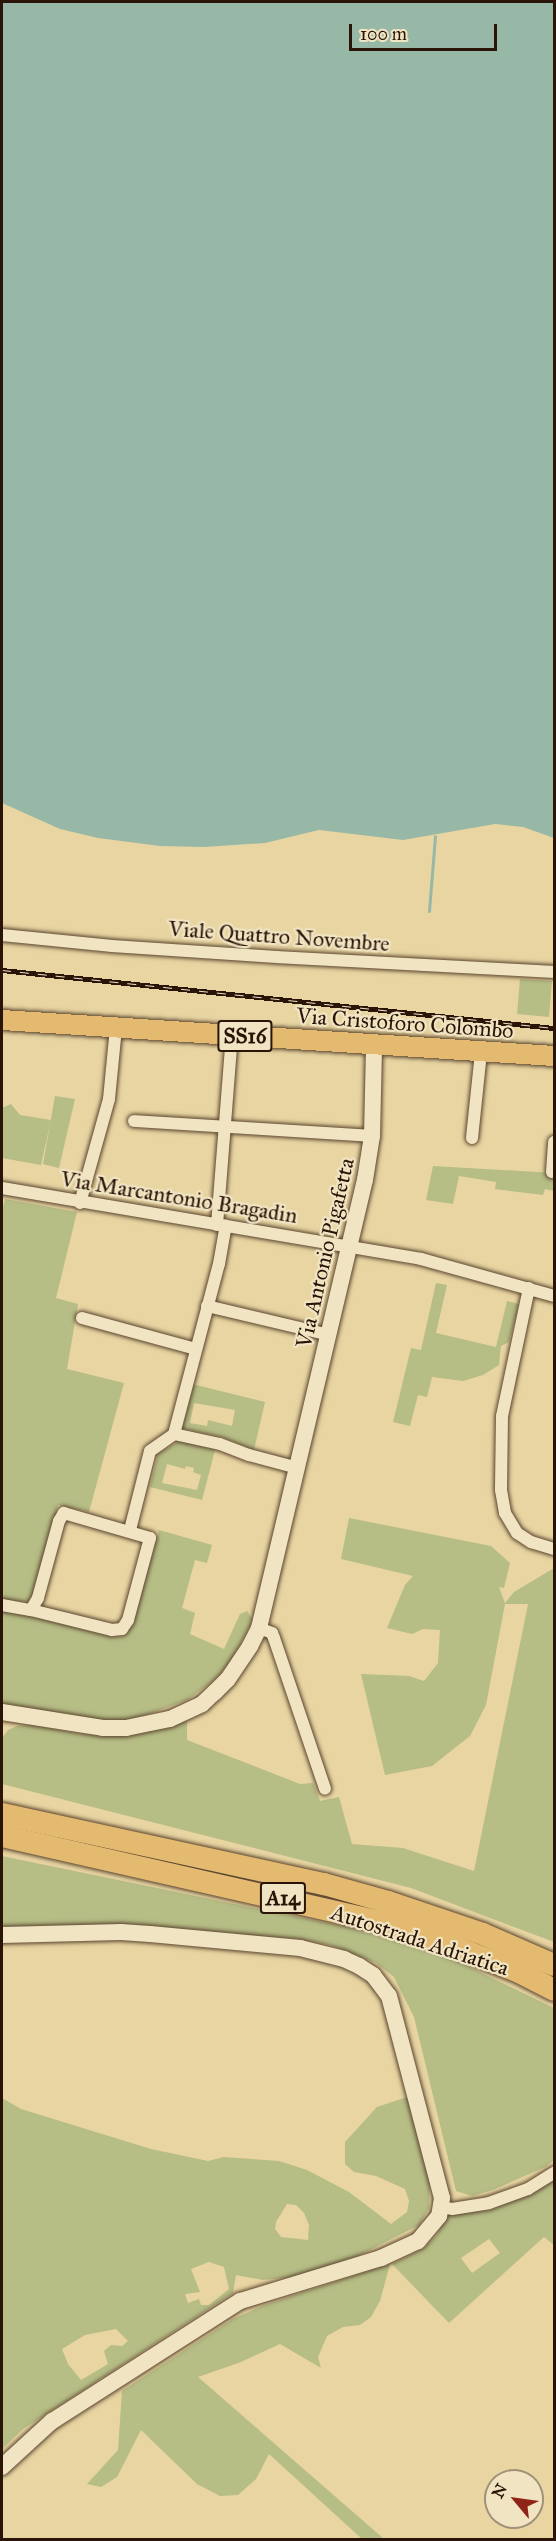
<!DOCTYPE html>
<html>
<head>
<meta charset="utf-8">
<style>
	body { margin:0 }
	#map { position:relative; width:556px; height:2541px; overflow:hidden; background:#e8d5a2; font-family:"IM FELL Great Primer",serif }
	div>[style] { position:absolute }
	.green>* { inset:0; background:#b6bd85 }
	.water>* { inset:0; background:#97b8a7 }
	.stream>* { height:3px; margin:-1.5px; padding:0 1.5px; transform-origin:1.5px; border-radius:1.5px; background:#97b8a7 }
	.roads { filter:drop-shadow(0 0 2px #5a442e) drop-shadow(0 0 2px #5a442e) }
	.street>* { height:12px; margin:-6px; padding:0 6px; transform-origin:6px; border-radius:6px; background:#f0e4c3 }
	.secondary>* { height:16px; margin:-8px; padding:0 8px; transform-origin:8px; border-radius:8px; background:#f0e4c3 }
	.primary>* { height:20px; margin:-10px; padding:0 10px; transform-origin:10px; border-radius:10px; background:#e4ba71 }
	.highway>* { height:22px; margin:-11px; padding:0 11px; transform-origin:11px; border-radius:11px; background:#e4ba71 }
	.rail>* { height:5px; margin-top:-2.5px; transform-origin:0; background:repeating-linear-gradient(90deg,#f0e4c3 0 9px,#2a1407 0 18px); box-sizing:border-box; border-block:2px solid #2a1407 }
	span { translate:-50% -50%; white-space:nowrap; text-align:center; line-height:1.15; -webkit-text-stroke:4.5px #f0e4c3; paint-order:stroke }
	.shield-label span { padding:2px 4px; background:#f0e4c3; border:2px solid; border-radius:4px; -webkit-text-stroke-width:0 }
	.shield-label { font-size:21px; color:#2a1407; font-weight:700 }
	.street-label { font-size:22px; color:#2a1407 }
	.frame { position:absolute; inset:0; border:3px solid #2a1407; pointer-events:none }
	.north { position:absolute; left:484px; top:2469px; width:60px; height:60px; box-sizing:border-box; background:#f0e4c3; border:2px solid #a19178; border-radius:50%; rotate:299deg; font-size:16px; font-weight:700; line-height:24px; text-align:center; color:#2a1407 }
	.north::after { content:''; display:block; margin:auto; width:21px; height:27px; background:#8f2418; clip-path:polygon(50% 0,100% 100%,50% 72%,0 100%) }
	.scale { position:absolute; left:349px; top:24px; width:148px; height:27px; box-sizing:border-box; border:3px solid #2a1407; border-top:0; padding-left:8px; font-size:18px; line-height:21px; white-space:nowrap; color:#2a1407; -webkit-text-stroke:4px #f0e4c3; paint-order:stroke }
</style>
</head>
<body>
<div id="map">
	<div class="green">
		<div style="clip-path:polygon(520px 979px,552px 981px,549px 1017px,517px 1014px)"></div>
		<div style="clip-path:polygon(55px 1096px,75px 1099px,59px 1168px,43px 1164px)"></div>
		<div style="clip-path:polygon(11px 1104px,20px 1115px,51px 1120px,41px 1165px,2px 1158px,2px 1108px)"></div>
		<div style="clip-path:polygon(433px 1166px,554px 1173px,554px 1191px,545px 1189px,543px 1195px,495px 1189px,496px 1182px,459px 1176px,453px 1204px,426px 1200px)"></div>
		<div style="clip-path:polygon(5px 1199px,77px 1212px,56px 1298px,78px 1304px,67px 1369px,124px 1383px,89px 1512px,58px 1505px,35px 1594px,31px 1600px,22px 1602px,2px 1599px,2px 1211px)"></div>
		<div style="clip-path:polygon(436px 1283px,447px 1285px,436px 1333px,496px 1347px,507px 1301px,519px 1304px,509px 1342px,501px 1346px,499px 1365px,483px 1375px,463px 1381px,432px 1377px,427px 1397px,418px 1395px,410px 1426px,393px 1422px,411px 1348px,421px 1350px)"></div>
		<div style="clip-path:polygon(evenodd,192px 1384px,265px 1402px,254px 1450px,222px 1437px,181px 1428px,192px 1384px,194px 1403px,235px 1410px,232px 1426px,208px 1420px,207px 1426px,190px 1423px,194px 1403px)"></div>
		<div style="clip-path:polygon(evenodd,180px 1441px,215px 1450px,202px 1500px,150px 1487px,158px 1454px,180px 1441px,167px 1464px,185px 1469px,186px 1466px,194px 1468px,193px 1472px,201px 1475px,197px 1490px,162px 1483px,167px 1464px)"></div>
		<div style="clip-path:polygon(349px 1518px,491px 1546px,510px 1563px,504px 1588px,499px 1587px,505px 1603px,514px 1592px,554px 1568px,554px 1942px,411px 1888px,2px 1784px,2px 1738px,8px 1730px,17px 1726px,32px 1725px,82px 1734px,114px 1736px,187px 1719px,187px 1740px,300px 1784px,313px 1783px,320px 1801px,339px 1797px,352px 1844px,403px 1848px,474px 1871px,528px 1604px,505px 1604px,486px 1705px,470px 1736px,432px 1766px,385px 1775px,361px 1674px,409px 1676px,424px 1681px,438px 1663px,440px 1630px,423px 1629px,412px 1634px,387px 1628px,405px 1585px,413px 1576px,341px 1559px)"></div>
		<div style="clip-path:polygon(159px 1530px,212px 1545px,207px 1563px,195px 1560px,182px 1608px,195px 1613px,190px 1634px,224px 1649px,240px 1614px,247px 1611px,253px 1620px,230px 1663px,213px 1681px,187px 1700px,146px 1715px,125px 1720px,100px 1720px,2px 1705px,2px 1611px,27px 1615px,113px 1637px,123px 1636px,133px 1624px)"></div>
		<div style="clip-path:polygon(2px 1856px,351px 1928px,457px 1961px,554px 2008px,554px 2160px,545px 2167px,493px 2190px,472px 2196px,456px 2191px,414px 2017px,394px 1977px,376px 1963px,331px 1945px,297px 1939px,144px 1927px,12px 1928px,2px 1925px)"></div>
		<div style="clip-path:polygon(evenodd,410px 2096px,430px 2171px,429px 2208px,419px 2225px,342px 2264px,292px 2277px,263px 2280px,236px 2275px,233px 2293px,23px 2429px,2px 2449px,2px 2098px,21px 2109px,151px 2149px,208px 2161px,224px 2157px,279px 2161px,307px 2170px,349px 2192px,391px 2224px,407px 2212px,409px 2201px,405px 2189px,376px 2176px,354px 2172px,345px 2164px,345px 2142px,377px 2107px,410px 2096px,287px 2204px,296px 2205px,304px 2213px,309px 2225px,308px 2240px,281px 2237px,275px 2229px,276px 2222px,287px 2204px,410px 2096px,209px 2262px,224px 2267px,229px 2289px,209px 2305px,201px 2305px,199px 2299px,188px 2303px,185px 2294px,200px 2292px,191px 2269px,209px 2262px,410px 2096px,116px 2329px,128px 2341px,122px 2346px,111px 2345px,104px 2351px,108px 2364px,81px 2380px,68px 2364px,62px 2349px,85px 2335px,116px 2329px)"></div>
		<div style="clip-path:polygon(evenodd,554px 2178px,554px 2245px,544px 2237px,449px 2323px,392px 2264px,424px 2248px,437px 2235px,447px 2215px,490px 2210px,532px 2193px,554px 2178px,489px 2239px,500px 2253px,472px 2273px,461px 2258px,489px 2239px)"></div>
		<div style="clip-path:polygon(390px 2264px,380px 2301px,371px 2317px,360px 2325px,343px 2327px,327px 2336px,318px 2357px,321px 2368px,280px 2344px,241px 2362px,198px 2377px,384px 2539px,362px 2539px,269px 2454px,256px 2479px,238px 2495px,220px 2496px,197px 2484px,141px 2430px,117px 2477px,101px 2487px,87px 2484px,118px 2450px,122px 2391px,233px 2319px,262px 2306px)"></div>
	</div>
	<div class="water">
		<div style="clip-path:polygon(2px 2px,554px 2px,554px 838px,523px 827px,495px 824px,403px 840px,319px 830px,265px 843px,204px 847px,160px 846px,98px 838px,60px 829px,2px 803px)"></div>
	</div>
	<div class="stream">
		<div style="left:429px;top:911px;width:75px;rotate:-85.4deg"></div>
	</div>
	<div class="roads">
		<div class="street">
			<div style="left:2px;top:935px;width:111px;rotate:5.7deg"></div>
			<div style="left:112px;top:946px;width:165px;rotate:3.8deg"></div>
			<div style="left:277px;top:957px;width:277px;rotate:3.1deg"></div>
			<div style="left:134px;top:1121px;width:238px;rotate:3.6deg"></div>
			<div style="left:472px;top:1138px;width:86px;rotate:-84deg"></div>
			<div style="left:552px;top:1172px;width:30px;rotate:-86deg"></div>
			<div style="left:2px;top:1188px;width:425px;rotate:9.6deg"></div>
			<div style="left:421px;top:1259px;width:138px;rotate:15.5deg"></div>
			<div style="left:80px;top:1203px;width:108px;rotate:-74.4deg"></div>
			<div style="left:109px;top:1099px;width:72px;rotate:-84.4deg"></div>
			<div style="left:217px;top:1225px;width:191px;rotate:-85.5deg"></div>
			<div style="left:529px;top:1288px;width:131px;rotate:101.9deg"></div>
			<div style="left:502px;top:1416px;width:74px;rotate:90.8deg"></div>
			<div style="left:501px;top:1490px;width:23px;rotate:80deg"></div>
			<div style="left:505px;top:1513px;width:23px;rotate:59deg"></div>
			<div style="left:517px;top:1533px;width:17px;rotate:33deg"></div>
			<div style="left:531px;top:1542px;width:24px;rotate:17deg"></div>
			<div style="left:207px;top:1306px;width:126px;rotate:13.3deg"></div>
			<div style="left:82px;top:1318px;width:118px;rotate:15.2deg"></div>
			<div style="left:174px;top:1434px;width:176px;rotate:-75.2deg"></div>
			<div style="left:219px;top:1264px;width:39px;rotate:-80deg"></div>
			<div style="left:174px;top:1434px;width:47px;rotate:12.3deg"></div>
			<div style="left:220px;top:1444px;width:31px;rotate:21deg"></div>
			<div style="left:249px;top:1455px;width:51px;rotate:14.9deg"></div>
			<div style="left:130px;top:1530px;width:81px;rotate:-75.8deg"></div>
			<div style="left:150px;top:1451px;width:29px;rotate:-35deg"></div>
			<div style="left:2px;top:1605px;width:29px;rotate:10deg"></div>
			<div style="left:31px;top:1610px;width:83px;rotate:13.9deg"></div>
			<div style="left:112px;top:1630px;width:10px;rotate:-6deg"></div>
			<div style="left:122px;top:1629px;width:11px;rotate:-56deg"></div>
			<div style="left:128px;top:1620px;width:85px;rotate:-75deg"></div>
			<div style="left:150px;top:1538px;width:90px;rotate:-163.8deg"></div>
			<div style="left:64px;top:1513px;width:9px;rotate:122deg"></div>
			<div style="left:59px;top:1521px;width:80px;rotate:105.3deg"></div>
			<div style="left:38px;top:1598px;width:14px;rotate:120deg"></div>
			<div style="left:259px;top:1628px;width:14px;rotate:21deg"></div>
			<div style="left:272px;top:1633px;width:5px;rotate:68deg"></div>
			<div style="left:274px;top:1638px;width:159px;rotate:71.3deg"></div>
			<div style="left:441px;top:2207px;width:11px;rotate:10deg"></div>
			<div style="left:452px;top:2209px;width:37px;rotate:-9deg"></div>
			<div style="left:489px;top:2203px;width:41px;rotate:-19.7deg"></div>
			<div style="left:528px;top:2189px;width:31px;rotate:-32deg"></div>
		</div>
		<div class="secondary">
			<div style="left:2px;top:1712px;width:102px;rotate:9deg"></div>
			<div style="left:103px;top:1728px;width:23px"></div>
			<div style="left:126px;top:1728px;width:45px;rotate:-11.6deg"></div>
			<div style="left:170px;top:1719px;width:35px;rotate:-25deg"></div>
			<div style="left:202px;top:1704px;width:18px;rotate:-43deg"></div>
			<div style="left:215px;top:1692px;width:18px;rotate:-45deg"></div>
			<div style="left:228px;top:1679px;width:40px;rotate:-56deg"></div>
			<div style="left:250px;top:1646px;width:20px;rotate:-63deg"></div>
			<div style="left:259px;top:1628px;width:460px;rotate:-76.7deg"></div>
			<div style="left:365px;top:1180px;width:45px;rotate:-81deg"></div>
			<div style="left:372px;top:1136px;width:91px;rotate:-88.7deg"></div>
			<div style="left:2px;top:1935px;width:119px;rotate:-1.4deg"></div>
			<div style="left:121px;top:1932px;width:29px;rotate:4deg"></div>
			<div style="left:150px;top:1934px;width:151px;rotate:5.3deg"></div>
			<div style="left:300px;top:1948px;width:45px;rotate:14deg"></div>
			<div style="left:344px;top:1959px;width:17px;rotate:25deg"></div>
			<div style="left:359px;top:1966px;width:17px;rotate:33deg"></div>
			<div style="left:373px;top:1975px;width:26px;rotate:53deg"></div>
			<div style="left:389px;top:1996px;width:209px;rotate:75.3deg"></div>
			<div style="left:442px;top:2198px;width:18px;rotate:99deg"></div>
			<div style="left:439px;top:2216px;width:33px;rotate:130deg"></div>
			<div style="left:418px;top:2241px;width:41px;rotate:155.3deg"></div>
			<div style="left:381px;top:2258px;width:147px;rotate:163deg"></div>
			<div style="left:240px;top:2301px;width:223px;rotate:147.4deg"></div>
			<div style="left:52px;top:2421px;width:68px;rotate:137.4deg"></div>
		</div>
		<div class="primary">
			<div style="left:2px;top:1020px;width:553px;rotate:3.73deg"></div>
		</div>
		<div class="highway">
			<div style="left:2px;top:1814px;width:330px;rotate:12.3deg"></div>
			<div style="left:324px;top:1884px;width:66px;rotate:15.7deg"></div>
			<div style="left:388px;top:1902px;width:100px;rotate:18.6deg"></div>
			<div style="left:483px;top:1934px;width:77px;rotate:23.6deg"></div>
			<div style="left:2px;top:1836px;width:388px;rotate:12.8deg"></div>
			<div style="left:380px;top:1922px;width:58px;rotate:17.2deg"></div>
			<div style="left:435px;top:1939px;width:90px;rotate:21.4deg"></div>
			<div style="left:519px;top:1972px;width:39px;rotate:27deg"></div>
		</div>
	</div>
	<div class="rail">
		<div style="left:2px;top:970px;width:555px;rotate:6deg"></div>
	</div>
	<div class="shield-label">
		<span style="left:245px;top:1036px">SS16</span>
		<span style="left:283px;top:1898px">A14</span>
	</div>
	<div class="street-label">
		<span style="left:279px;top:936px;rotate:4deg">Viale Quattro Novembre</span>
		<span style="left:405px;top:1023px;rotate:4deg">Via Cristoforo Colombo</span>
		<span style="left:179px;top:1197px;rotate:9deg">Via Marcantonio Bragadin</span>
		<span style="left:325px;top:1253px;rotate:-77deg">Via Antonio Pigafetta</span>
		<span style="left:420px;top:1940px;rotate:18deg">Autostrada Adriatica</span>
	</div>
	<div class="frame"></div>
	<div class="north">N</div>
	<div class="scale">100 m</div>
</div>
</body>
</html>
